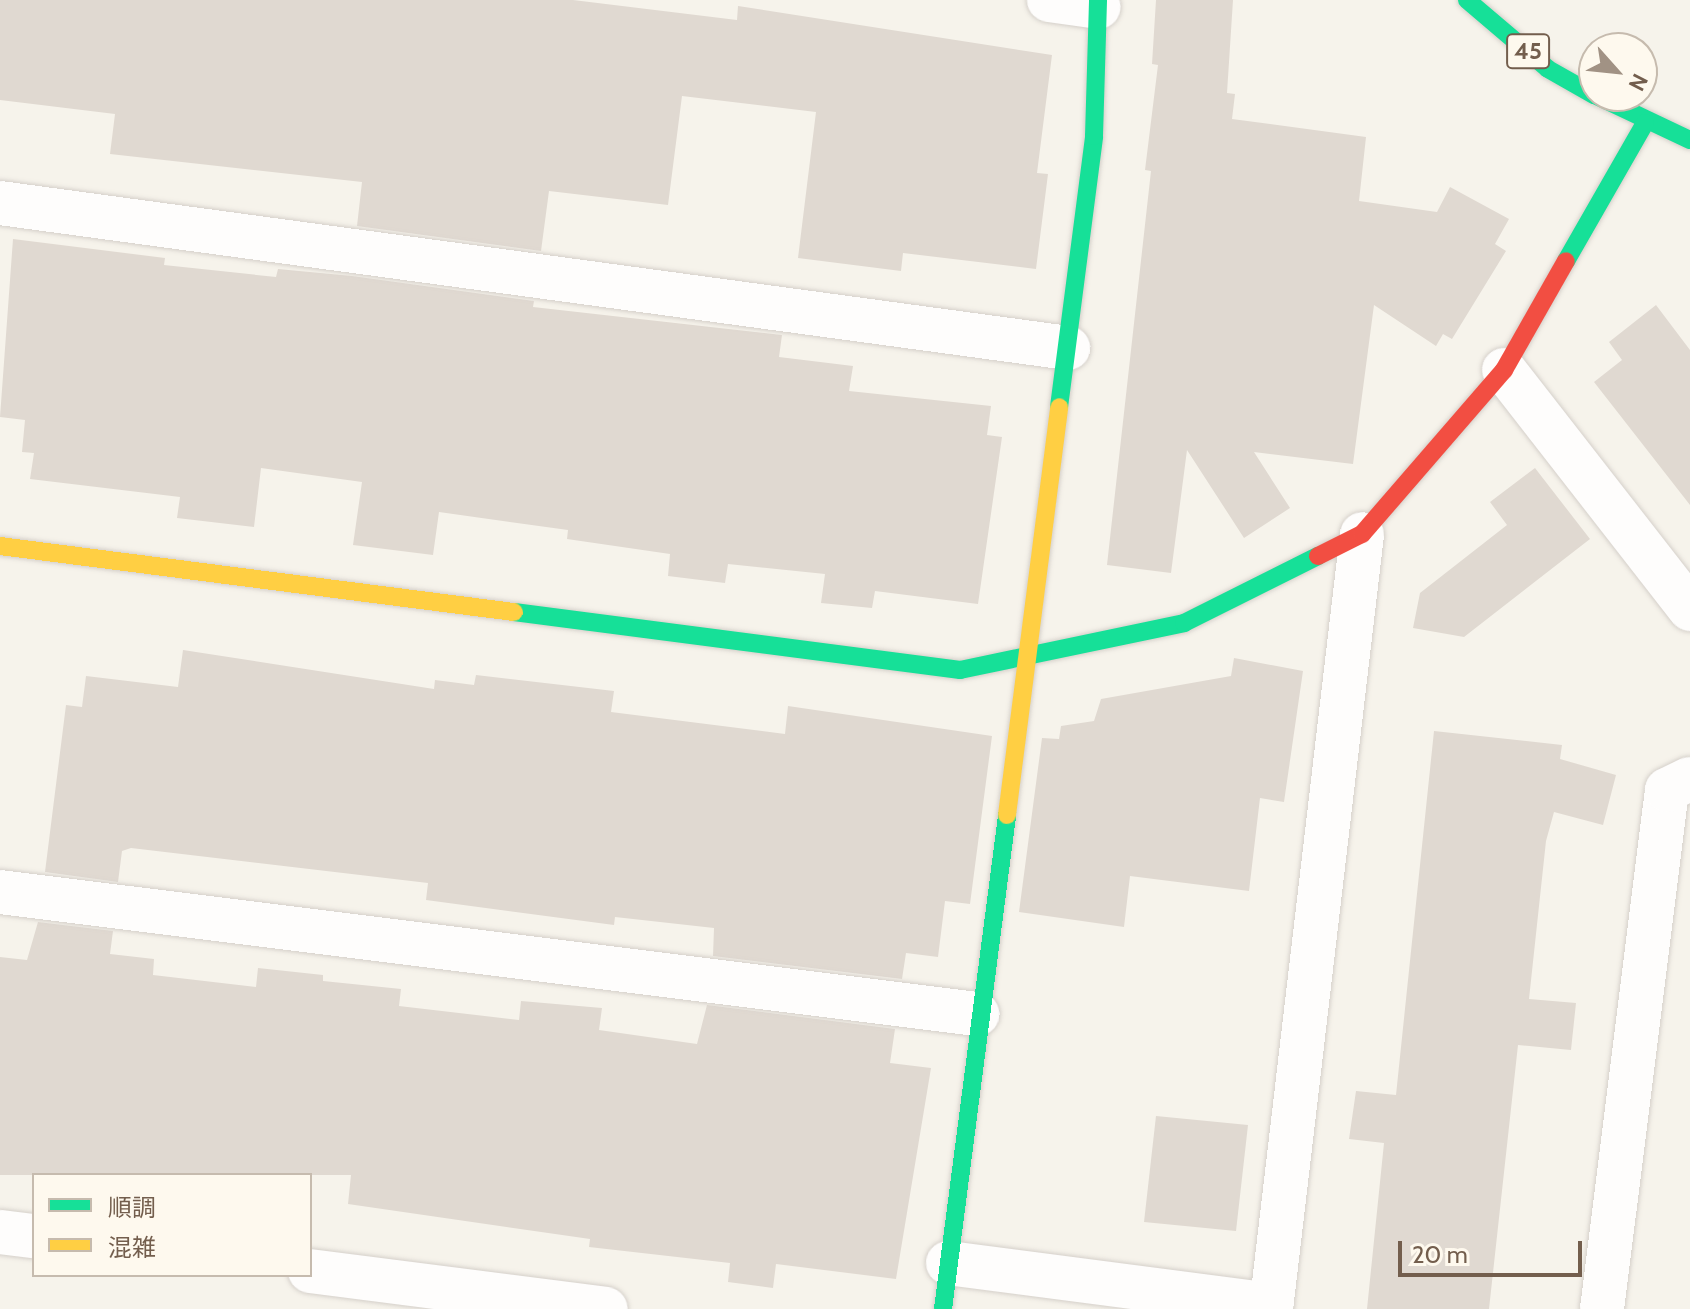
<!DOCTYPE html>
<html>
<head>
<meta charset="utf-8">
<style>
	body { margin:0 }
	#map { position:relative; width:1690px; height:1309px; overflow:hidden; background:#f6f3eb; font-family:Cabin,"Noto Sans JP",sans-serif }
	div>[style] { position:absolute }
	.building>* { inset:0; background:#e0d9d1 }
	.roads { filter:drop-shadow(0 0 2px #d5d0ca) drop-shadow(0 0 2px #d5d0ca) }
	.street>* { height:44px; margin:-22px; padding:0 22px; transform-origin:22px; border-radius:22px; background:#fefdfc }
	.fast>* { height:18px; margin:-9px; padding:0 9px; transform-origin:9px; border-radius:9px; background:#16e098 }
	.slow>* { height:18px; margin:-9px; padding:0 9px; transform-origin:9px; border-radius:9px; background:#ffcf43 }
	.jam>* { height:18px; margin:-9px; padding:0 9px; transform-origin:9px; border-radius:9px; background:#f24e42 }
	span { translate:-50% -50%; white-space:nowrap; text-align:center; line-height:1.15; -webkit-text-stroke:7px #fef9ee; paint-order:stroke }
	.shield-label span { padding:2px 6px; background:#fef9ee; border:2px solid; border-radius:6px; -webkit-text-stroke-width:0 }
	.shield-label { font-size:24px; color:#735e4d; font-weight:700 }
	.legend { position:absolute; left:32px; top:1173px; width:280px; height:104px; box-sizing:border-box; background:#fef9ee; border:2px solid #c6bbae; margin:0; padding:10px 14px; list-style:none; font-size:24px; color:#735e4d }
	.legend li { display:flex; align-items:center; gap:16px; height:40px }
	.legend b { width:40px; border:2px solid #c6bbae }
	.north { position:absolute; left:1578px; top:32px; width:80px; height:80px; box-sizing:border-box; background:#fef9ee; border:2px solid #c6bbae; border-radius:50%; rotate:117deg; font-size:22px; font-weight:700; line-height:32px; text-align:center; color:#735e4d }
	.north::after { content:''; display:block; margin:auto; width:28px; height:36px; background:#a19284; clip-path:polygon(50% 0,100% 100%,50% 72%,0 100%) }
	.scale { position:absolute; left:1398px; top:1241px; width:184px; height:36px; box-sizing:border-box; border:4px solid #735e4d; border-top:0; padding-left:10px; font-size:24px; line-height:28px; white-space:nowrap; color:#735e4d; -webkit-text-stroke:6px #fef9ee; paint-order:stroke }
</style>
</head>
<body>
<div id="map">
	<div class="building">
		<div style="clip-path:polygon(0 0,573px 0,737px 20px,738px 6px,1052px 55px,1037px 173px,1048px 174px,1036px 269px,903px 253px,901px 271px,798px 258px,816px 112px,682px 96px,668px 205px,549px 191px,541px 251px,357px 226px,362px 182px,110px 154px,115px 114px,0 100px)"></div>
		<div style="clip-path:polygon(1156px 0,1233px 0,1227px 93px,1235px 94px,1232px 119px,1366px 137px,1359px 201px,1437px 212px,1450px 187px,1509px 219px,1495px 244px,1506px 251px,1452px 339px,1443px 334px,1436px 346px,1374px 305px,1353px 464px,1254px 452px,1290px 508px,1244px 538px,1187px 450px,1171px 573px,1107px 565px,1151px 171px,1145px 170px,1158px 65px,1152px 64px)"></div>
		<div style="clip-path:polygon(13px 239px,165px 258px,164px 265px,276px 277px,278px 269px,352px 276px,534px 301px,533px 307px,782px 335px,779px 357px,853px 366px,849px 391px,991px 406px,987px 435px,1002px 437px,978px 604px,875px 591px,872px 608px,821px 603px,825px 574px,728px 564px,725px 583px,668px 576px,670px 554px,567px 539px,568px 530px,439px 512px,433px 555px,353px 545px,362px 482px,261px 468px,254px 527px,177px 518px,180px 497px,30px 479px,34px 453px,22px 452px,25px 420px,0 417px)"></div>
		<div style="clip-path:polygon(1656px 305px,1690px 350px,1690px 505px,1594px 382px,1622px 360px,1609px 342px)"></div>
		<div style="clip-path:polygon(1535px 468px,1590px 539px,1464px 637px,1413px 628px,1420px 593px,1507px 525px,1490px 502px)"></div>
		<div style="clip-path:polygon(183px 650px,434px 689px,435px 680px,474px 685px,476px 675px,614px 691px,611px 712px,785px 734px,788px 706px,992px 736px,970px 904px,945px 901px,938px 957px,906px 953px,902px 979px,713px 956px,714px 928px,615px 917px,614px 925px,426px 900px,428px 883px,131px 848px,122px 851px,118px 882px,45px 872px,66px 705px,82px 707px,86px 676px,178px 687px)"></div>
		<div style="clip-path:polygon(1234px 658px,1303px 671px,1284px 802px,1260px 798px,1249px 891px,1130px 876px,1124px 927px,1019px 912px,1042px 738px,1059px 739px,1061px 726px,1094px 721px,1101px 699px,1231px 676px)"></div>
		<div style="clip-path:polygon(1434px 731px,1562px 745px,1560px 759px,1616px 775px,1603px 825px,1554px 812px,1546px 841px,1529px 999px,1576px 1003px,1571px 1050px,1518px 1045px,1489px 1309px,1367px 1309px,1384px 1143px,1349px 1139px,1356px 1091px,1396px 1095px)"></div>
		<div style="clip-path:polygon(38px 922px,113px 931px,110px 954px,154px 959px,153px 975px,256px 987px,258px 968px,323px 975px,323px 981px,401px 989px,399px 1006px,519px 1020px,521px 1001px,602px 1008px,599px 1030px,697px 1044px,707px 1005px,895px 1029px,890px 1063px,931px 1068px,896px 1279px,776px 1264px,773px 1288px,728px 1282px,730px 1263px,589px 1247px,590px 1239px,348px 1204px,351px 1175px,0 1175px,0 957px,27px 960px)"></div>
		<div style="clip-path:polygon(1156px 1116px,1248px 1125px,1236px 1231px,1144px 1222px)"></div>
	</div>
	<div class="roads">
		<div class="street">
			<div style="left:1049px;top:0;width:50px;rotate:8deg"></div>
			<div style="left:0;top:203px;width:1078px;rotate:7.73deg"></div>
			<div style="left:1504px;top:370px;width:303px;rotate:52.1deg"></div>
			<div style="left:0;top:892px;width:985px;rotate:7.12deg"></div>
			<div style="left:0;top:1232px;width:34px;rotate:7deg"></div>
			<div style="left:948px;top:1263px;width:326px;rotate:7.4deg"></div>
			<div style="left:310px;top:1271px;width:298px;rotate:7.3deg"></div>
			<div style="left:1271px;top:1309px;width:780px;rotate:-83.3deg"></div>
			<div style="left:1602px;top:1309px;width:523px;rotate:-82.86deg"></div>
			<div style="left:1667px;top:790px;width:25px;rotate:-26deg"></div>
		</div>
		<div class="fast">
			<div style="left:1467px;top:0;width:106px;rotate:40.4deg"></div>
			<div style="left:1548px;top:69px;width:53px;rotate:29.5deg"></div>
			<div style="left:1597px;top:96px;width:103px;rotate:25.3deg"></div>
			<div style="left:1566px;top:261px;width:159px;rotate:-60.2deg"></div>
			<div style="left:1059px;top:407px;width:273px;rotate:-82.6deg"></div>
			<div style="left:1094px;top:136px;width:136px;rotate:-88.3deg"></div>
			<div style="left:514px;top:612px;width:450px;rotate:7.4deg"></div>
			<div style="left:960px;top:670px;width:229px;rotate:-11.8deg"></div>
			<div style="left:1184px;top:623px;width:150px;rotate:-26.6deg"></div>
			<div style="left:943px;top:1309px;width:498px;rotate:-82.6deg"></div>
		</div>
		<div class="slow">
			<div style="left:0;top:546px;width:518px;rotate:7.32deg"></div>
			<div style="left:1007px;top:815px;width:411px;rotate:-82.7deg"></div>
		</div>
		<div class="jam">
			<div style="left:1318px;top:556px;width:49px;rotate:-26.6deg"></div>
			<div style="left:1362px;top:534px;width:217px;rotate:-49.1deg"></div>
			<div style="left:1504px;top:370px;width:125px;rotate:-60.4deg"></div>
		</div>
	</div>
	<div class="shield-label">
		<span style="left:1528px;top:51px">45</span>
	</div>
	<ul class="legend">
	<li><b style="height:10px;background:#16e098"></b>順調</li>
	<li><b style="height:10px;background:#ffcf43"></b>混雑</li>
	</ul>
	<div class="north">N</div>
	<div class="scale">20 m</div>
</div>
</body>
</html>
